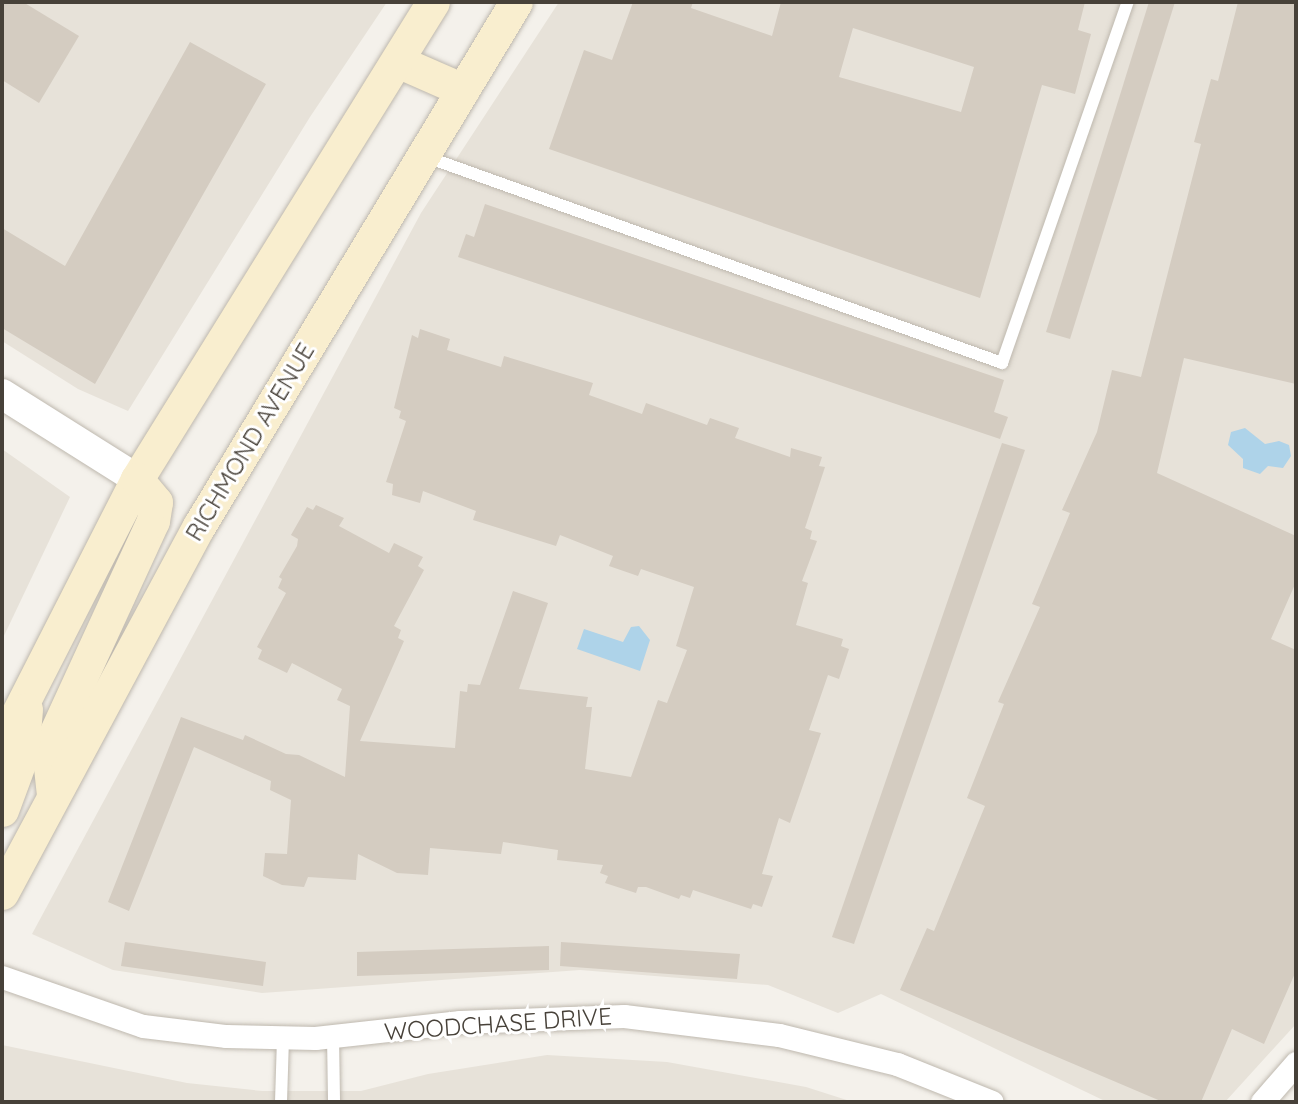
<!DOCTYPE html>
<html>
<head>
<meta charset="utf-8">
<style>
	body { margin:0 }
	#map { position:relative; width:1298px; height:1104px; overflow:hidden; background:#f4f1eb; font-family:Quicksand,sans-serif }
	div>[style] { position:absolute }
	.residential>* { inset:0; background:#e7e2d9 }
	.water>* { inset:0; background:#aed3e9 }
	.building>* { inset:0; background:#d4ccc1 }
	.roads { filter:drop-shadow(0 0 2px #beb8ae) drop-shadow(0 0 2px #beb8ae) }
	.service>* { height:12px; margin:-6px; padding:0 6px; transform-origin:6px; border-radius:6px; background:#fff }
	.minor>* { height:23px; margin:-11.5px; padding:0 11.5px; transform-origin:11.5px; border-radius:11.5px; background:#fff }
	.tertiary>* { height:30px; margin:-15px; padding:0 15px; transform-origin:15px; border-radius:15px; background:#fff }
	.secondary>* { height:33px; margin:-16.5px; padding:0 16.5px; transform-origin:16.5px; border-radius:16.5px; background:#f9eecf }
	span { translate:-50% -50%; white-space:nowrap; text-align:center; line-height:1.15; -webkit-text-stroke:6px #fff; paint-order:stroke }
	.street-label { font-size:24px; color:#474139 }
	.frame { position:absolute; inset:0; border:4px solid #474139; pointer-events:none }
</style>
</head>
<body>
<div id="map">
	<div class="residential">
		<div style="clip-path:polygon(2px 2px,387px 2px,310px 117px,128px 411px,78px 389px,2px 341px)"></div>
		<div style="clip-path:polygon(559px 2px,1296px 2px,1296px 1024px,1225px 1102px,1107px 1102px,881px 994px,838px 1013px,768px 985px,580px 970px,262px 993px,113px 970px,32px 934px,421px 213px)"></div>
		<div style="clip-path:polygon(2px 449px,70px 497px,2px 640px)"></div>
		<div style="clip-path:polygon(2px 1045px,187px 1083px,262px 1091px,361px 1091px,428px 1074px,547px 1055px,667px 1062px,806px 1087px,853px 1102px,2px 1102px)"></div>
	</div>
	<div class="water">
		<div style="clip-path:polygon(1245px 428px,1265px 444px,1279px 441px,1289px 445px,1291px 456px,1283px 468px,1268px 466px,1260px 474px,1243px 468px,1243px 459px,1228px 445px,1231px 432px)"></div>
		<div style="clip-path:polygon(639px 626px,650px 640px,640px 671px,577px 649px,584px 629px,623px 642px,631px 627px)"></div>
	</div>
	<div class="building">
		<div style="clip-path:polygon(2px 2px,23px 2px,79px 36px,39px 103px,2px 80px)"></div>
		<div style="clip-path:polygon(evenodd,633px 2px,693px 2px,691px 8px,772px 36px,781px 2px,1085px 2px,1078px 30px,1091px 34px,1075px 94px,1042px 85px,980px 298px,549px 149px,584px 50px,612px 60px,633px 2px,853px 28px,974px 67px,961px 112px,839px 77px,853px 28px)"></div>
		<div style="clip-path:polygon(1149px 2px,1175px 2px,1070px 339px,1046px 332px)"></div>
		<div style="clip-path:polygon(1238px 2px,1296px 2px,1296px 384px,1184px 358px,1157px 473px,1296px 536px,1296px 582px,1271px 639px,1296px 650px,1296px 971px,1264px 1044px,1232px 1029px,1201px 1102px,1163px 1102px,900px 990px,927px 928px,934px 931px,985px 806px,967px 798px,1004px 704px,998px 702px,1040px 607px,1032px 604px,1070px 513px,1062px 510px,1097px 432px,1112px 370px,1141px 377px,1201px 144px,1194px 142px,1211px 79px,1218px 81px)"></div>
		<div style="clip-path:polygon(190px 42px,266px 84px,95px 384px,2px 328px,2px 228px,65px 266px)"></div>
		<div style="clip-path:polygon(485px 204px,1004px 380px,994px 412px,1008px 417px,1000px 439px,458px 257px,466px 234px,474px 237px)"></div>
		<div style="clip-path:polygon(420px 329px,450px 339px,447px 350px,501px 367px,504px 356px,593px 383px,589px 395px,642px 414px,646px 403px,707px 425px,710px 418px,739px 428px,735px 438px,790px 457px,791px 448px,822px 457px,819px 466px,825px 467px,805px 528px,812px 531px,810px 539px,817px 541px,802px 581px,808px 583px,796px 625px,843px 639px,841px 646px,849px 649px,839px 679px,828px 675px,809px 730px,821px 733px,790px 823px,779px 818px,762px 874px,773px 876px,762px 907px,753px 904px,751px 909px,693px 890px,690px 898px,681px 895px,679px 899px,646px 887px,638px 887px,636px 893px,605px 883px,608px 876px,600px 873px,603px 865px,557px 860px,558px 850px,503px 842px,501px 854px,430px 848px,428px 875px,397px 873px,358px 854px,356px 880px,308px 877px,304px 887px,282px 885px,263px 876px,265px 853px,287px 854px,291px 800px,270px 790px,271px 781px,194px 747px,129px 911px,108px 902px,181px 717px,243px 740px,245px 735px,286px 754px,299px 755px,345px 777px,350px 706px,337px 700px,342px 689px,292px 663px,287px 673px,258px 659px,262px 650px,257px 647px,286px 593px,278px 588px,282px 579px,279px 577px,297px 546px,298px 539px,291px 535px,307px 507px,313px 510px,316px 505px,344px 518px,339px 526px,389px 553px,394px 543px,423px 557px,418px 566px,424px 570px,394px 626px,401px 630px,398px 638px,404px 641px,360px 741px,455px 748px,460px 691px,467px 692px,468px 684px,480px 685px,513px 591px,548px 603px,519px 689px,588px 697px,586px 707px,592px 707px,585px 769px,631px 777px,658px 700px,667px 703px,687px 650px,676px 646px,694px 587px,641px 569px,638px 576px,609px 566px,613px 556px,560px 535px,556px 546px,473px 520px,476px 511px,423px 491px,420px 503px,392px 495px,393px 484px,386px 482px,406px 421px,399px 418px,401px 411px,394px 408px,412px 335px,418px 338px)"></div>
		<div style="clip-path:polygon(1002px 443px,1025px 450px,854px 944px,832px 937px)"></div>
		<div style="clip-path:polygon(125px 942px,266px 962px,263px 986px,121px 966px)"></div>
		<div style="clip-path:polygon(561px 942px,740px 954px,737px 979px,560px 966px)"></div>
		<div style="clip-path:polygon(549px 946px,549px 970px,357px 976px,357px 952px)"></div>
	</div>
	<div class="roads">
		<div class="service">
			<div style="left:424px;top:156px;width:614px;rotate:19.7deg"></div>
			<div style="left:1002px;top:363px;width:382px;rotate:-70.8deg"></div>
			<div style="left:333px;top:1036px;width:66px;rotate:89.1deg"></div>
			<div style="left:281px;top:1102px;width:65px;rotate:-88.2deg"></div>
		</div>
		<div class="minor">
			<div style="left:2px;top:977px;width:149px;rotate:19.2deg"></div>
			<div style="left:143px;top:1026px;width:84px;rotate:6.9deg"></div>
			<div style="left:226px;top:1036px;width:89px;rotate:1.3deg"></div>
			<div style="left:315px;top:1038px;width:146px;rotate:-6.3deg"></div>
			<div style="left:460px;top:1022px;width:164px;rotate:-2.1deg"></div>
			<div style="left:624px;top:1016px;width:156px;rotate:7deg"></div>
			<div style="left:779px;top:1035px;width:122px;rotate:13.8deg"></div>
			<div style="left:897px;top:1064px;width:102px;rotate:21.8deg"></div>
			<div style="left:1262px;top:1102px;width:52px;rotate:-48.9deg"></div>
		</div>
		<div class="tertiary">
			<div style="left:2px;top:394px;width:160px;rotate:32.2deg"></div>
		</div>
		<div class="secondary">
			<div style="left:397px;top:61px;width:72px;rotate:23.7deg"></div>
			<div style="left:2px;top:744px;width:297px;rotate:-63deg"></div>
			<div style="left:137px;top:479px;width:561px;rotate:-58.18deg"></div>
			<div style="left:53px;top:795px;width:46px;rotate:-96.2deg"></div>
			<div style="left:48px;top:749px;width:251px;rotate:-65.3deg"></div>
			<div style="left:153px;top:521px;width:19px;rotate:-81deg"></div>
			<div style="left:156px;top:502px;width:30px;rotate:-130deg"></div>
			<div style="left:2px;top:810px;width:58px;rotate:-69.7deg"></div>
			<div style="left:22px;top:756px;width:47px;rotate:-85.1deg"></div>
			<div style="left:2px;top:893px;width:417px;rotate:-61.8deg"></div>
			<div style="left:199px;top:526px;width:612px;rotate:-58.83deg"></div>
		</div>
	</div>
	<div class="street-label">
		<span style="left:250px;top:442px;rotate:-59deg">RICHMOND AVENUE</span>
		<span style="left:498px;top:1024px;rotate:-4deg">WOODCHASE DRIVE</span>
	</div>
	<div class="frame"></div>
</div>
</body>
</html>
